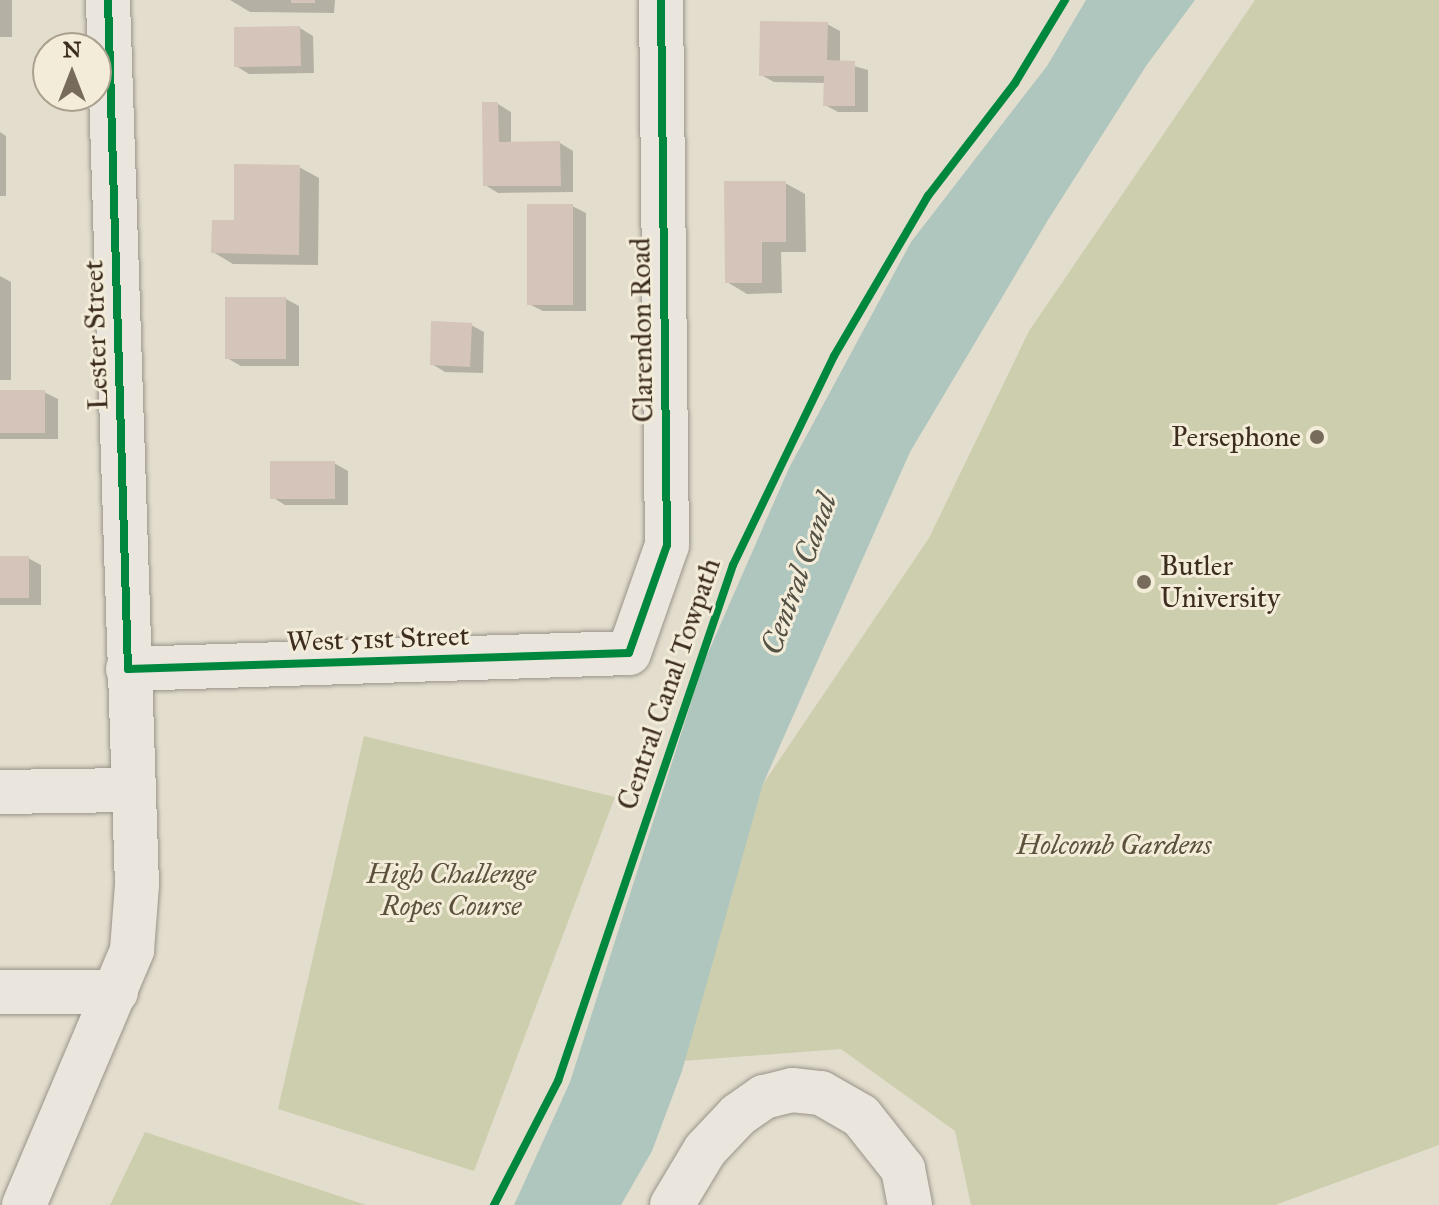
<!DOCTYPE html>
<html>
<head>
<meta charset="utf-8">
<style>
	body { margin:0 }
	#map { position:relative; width:1439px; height:1205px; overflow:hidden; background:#e3ddcd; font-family:"IM FELL Great Primer",serif }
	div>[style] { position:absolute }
	.green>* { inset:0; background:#cdcead }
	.water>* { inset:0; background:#afc6bf }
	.shadow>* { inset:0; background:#0003 }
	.building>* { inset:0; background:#d5c4b9 }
	.roads { filter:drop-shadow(0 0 2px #9a948a) drop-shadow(0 0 2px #9a948a) }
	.minor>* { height:44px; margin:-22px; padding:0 22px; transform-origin:22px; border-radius:22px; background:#eae6de }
	.cycleway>* { height:8px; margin:-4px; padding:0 4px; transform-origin:4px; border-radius:4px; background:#00873e }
	.dots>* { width:22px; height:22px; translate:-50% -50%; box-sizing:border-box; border:4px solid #f3ecd9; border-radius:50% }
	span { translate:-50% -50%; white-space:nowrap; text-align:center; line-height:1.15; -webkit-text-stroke:6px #f3ecd9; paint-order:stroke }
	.street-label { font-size:28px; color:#3d2d1e }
	.poi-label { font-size:28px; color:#3d2d1e }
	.right { translate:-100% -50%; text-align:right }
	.left { translate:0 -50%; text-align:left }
	.park-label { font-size:28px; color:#5c523b; font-style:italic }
	.water-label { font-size:30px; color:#545145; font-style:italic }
	.north { position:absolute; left:32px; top:32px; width:80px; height:80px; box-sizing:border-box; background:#f3ecd9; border:2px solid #aaa08e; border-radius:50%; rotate:0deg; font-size:22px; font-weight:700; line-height:32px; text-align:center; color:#3d2d1e }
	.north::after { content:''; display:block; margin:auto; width:28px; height:36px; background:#776b5b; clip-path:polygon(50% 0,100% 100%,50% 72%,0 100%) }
</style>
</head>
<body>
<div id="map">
	<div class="green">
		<div style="clip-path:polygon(1255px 0,1439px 0,1439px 1145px,1275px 1205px,971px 1205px,955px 1131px,841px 1049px,682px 1061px,763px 784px,929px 538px,1029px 331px)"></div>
		<div style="clip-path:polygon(364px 736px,615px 797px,474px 1171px,278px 1109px)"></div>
		<div style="clip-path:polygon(145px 1132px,366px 1205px,110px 1205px)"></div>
	</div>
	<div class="water">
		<div style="clip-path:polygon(1086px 0,1195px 0,1146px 66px,1048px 220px,910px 452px,763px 784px,682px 1071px,652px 1151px,621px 1205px,514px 1205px,570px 1082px,704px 662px,789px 468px,911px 242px,1047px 66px)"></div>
	</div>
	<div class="shadow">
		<div style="clip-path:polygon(0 0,12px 0,12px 37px,0 37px)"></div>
		<div style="clip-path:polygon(230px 0,335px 0,334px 13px,250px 12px)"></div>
		<div style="clip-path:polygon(827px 24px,840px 31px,840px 62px,868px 70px,868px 112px,838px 112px,825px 105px,826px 83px,774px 82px,761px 75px)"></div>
		<div style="clip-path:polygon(300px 28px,313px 36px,314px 73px,249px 74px,236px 66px)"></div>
		<div style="clip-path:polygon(498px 104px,511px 112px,511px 144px,560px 143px,573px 151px,573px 192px,498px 193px,485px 185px)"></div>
		<div style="clip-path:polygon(0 132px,6px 136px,6px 196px,0 196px)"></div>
		<div style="clip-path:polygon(299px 167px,319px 178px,318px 265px,233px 264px,213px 252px,236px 222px)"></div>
		<div style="clip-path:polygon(785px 183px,805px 194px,806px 252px,781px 252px,782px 293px,747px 294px,727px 282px)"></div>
		<div style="clip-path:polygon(572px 206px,586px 213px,586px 311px,543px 311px,529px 304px)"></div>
		<div style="clip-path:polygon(0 276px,11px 282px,11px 380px,0 380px)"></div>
		<div style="clip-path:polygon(286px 299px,299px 306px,299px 366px,241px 366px,227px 358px)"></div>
		<div style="clip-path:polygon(471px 325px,484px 332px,483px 373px,445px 372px,432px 364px)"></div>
		<div style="clip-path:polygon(0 392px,44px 392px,58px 399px,58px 439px,0 439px)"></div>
		<div style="clip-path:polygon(334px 463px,348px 471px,348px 505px,285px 505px,272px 497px)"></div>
		<div style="clip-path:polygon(0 558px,28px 558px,41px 565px,41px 605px,0 605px)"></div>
	</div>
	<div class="building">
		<div style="clip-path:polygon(291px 0,315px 0,315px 3px,291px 3px)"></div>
		<div style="clip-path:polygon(760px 21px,828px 22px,827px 60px,855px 61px,855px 106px,823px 106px,824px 76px,759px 76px)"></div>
		<div style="clip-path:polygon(300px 26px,301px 66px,234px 67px,234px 27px)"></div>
		<div style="clip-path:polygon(482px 102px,498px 102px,499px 142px,560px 141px,561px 186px,483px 186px)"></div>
		<div style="clip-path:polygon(234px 164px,300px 165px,299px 255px,211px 253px,212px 220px,234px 220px)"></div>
		<div style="clip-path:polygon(724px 181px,786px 181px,786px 242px,762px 242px,762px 283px,725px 283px)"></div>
		<div style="clip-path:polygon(527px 204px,573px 204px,573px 305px,527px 305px)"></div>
		<div style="clip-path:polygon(225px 297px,286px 297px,286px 359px,225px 359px)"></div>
		<div style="clip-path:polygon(431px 321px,472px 323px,470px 367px,430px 365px)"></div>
		<div style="clip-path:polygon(0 390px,45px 390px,45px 433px,0 433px)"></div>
		<div style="clip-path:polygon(270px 461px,335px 461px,335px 499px,270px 499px)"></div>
		<div style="clip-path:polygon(0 556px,29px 556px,29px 598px,0 598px)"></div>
	</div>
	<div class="roads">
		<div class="minor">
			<div style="left:128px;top:669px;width:501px;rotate:-1.83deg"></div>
			<div style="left:629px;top:653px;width:114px;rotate:-70.6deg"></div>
			<div style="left:667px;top:545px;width:545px;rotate:-90.63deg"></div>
			<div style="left:0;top:792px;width:133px;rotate:-0.9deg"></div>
			<div style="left:0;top:992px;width:116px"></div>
			<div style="left:24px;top:1205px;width:277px;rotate:-67deg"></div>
			<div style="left:132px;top:950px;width:65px;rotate:-85.6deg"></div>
			<div style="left:137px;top:885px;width:885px;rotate:-91.88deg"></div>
			<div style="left:672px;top:1205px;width:64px;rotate:-59deg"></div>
			<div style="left:705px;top:1150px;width:48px;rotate:-46.7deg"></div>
			<div style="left:738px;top:1115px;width:32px;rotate:-35deg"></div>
			<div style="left:764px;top:1097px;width:29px;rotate:-14deg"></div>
			<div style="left:792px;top:1090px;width:29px;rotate:6deg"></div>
			<div style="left:821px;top:1093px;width:46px;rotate:29.9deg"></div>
			<div style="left:861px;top:1116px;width:68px;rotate:51.6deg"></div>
			<div style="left:903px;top:1169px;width:37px;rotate:79deg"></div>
		</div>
	</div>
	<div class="cycleway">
		<div style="left:108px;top:0;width:669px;rotate:88.29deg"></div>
		<div style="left:128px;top:669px;width:501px;rotate:-1.83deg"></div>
		<div style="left:629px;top:653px;width:114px;rotate:-70.6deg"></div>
		<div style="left:667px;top:545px;width:545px;rotate:-90.63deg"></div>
		<div style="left:494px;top:1205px;width:140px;rotate:-62.7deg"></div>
		<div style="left:558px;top:1081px;width:545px;rotate:-71.27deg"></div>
		<div style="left:733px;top:565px;width:232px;rotate:-64.2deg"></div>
		<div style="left:834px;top:356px;width:186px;rotate:-59.6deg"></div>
		<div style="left:928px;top:196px;width:143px;rotate:-52.4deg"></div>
		<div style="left:1015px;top:83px;width:97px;rotate:-58.9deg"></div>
	</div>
	<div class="dots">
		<div style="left:1317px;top:437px;background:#776b5b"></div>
		<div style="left:1144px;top:582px;background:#776b5b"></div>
	</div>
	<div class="street-label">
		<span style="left:642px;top:330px;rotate:-91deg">Clarendon Road</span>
		<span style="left:96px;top:335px;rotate:-92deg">Lester Street</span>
		<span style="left:378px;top:639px;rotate:-2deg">West 51st Street</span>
		<span style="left:669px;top:684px;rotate:-71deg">Central Canal Towpath</span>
	</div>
	<div class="poi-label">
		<span class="right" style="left:1301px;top:437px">Persephone</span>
		<span class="left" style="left:1160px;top:582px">Butler<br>University</span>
	</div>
	<div class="park-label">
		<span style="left:1114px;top:845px">Holcomb Gardens</span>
		<span style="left:451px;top:890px">High Challenge<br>Ropes Course</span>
	</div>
	<div class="water-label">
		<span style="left:799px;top:574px;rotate:-70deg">Central Canal</span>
	</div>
	<div class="north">N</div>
</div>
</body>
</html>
